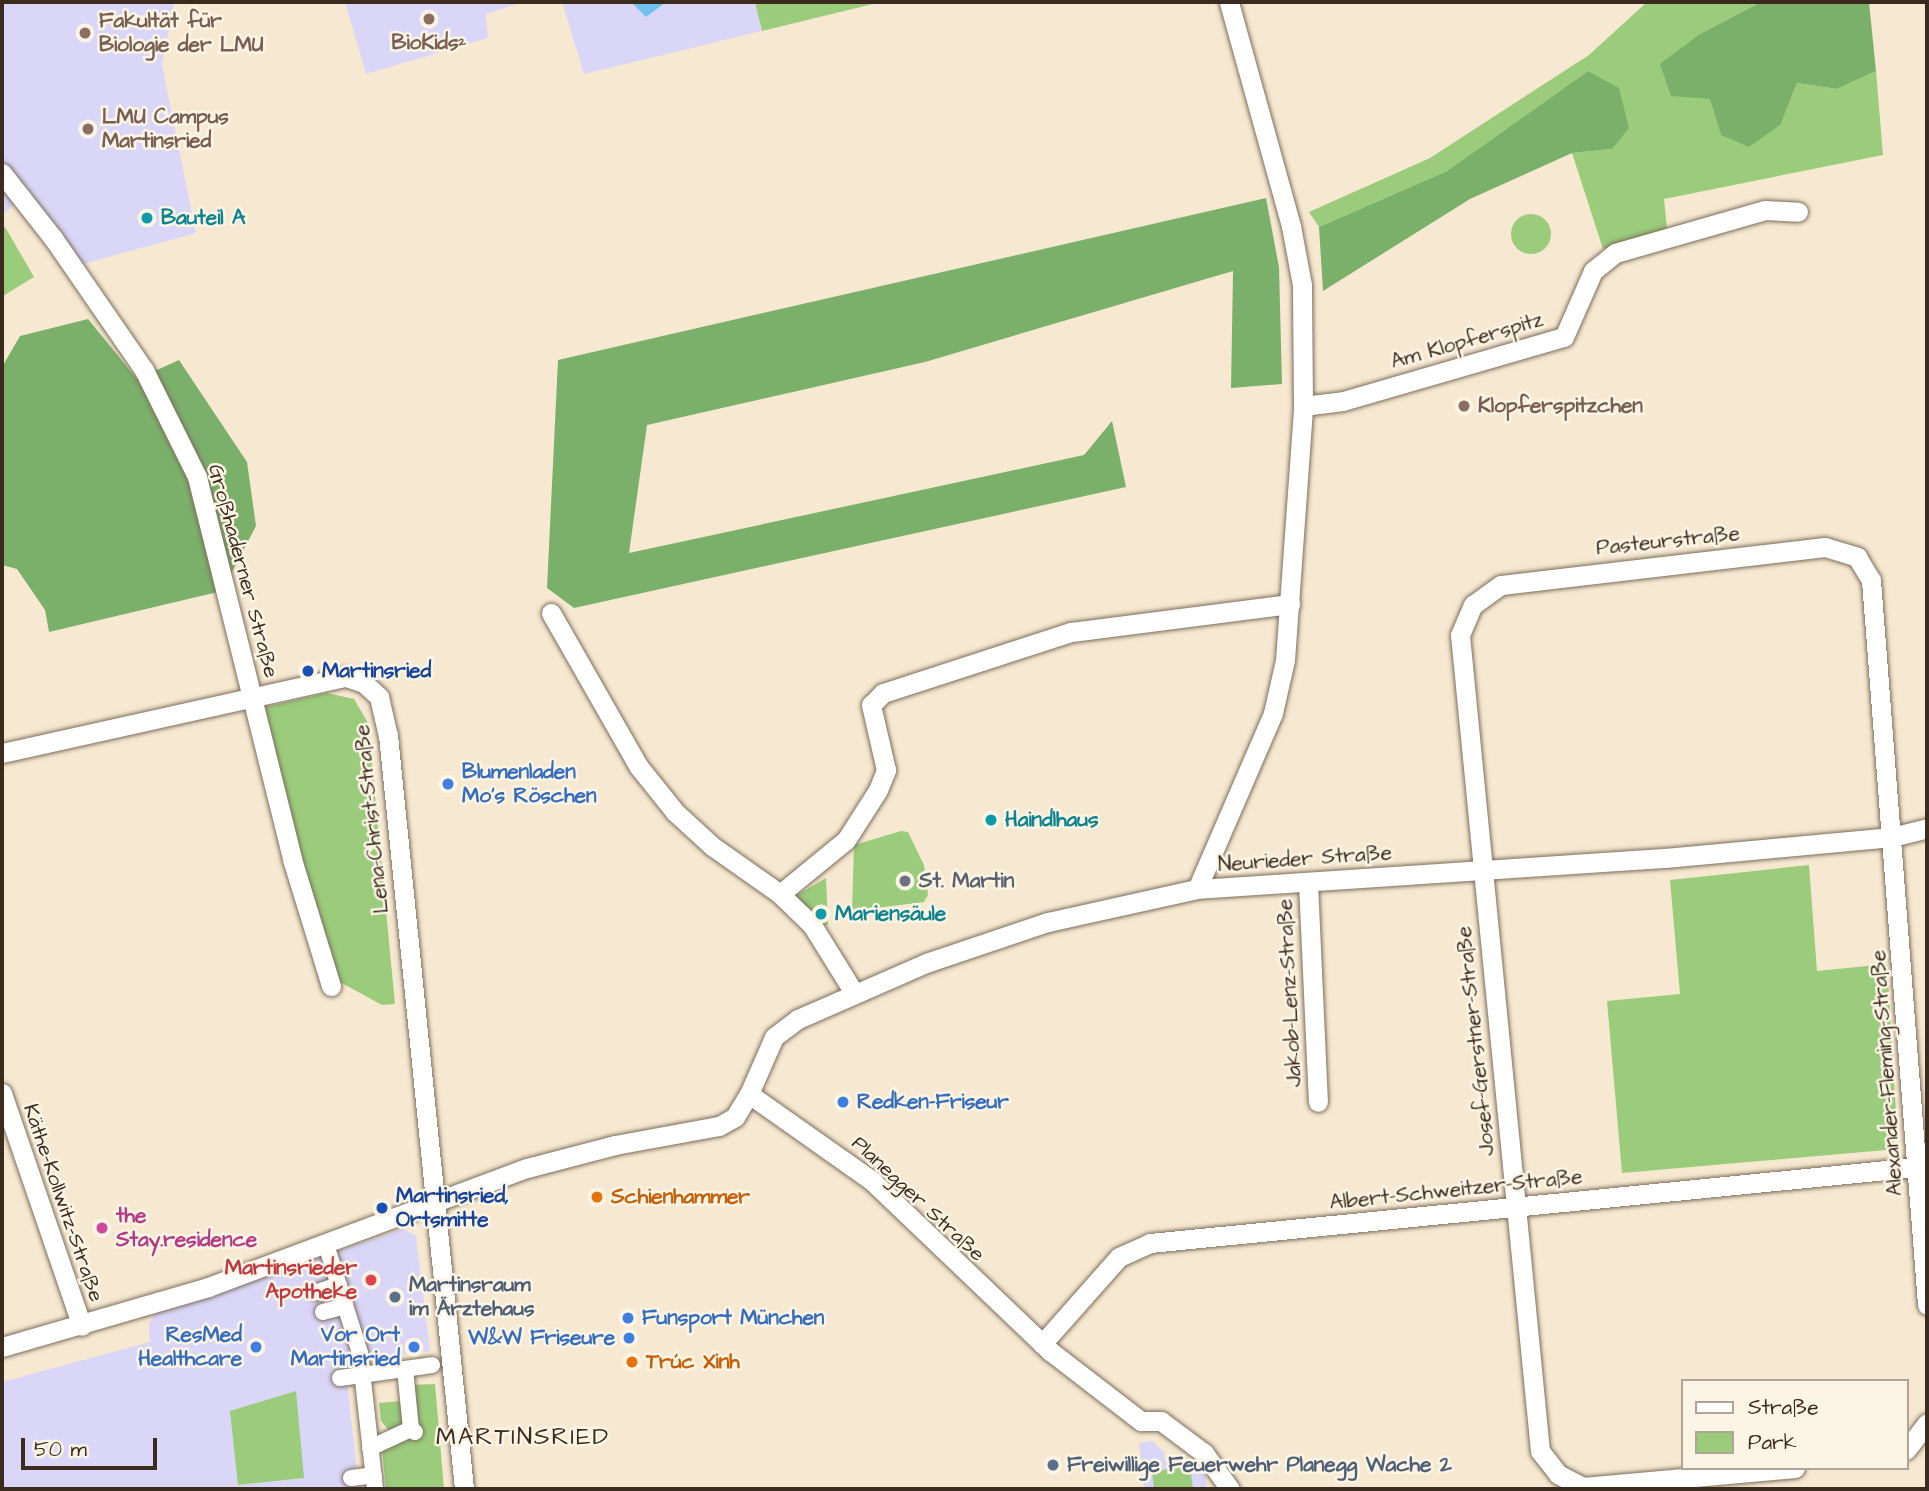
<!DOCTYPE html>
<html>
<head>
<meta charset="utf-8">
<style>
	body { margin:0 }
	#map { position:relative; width:1929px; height:1491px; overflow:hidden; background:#f7e9d1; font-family:"Architects Daughter",sans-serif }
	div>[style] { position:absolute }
	.built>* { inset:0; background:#dad6f7 }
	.green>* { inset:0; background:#9acc7b }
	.round { border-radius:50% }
	.forest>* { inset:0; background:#7bb06b }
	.water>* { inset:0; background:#6fc2eb }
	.roads { filter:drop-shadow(0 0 2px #7d6d5d) drop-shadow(0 0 2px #7d6d5d) }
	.pedestrian>* { height:16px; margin:-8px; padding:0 8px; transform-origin:8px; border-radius:8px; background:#fff }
	.minor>* { height:19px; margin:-9.5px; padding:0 9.5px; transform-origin:9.5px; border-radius:9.5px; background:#fff }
	.dots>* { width:19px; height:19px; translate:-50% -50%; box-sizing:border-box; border:4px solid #fcf5e5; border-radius:50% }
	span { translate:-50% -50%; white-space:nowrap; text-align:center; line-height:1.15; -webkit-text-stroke:5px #fcf5e5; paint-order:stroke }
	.education-label { font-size:21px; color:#785e54; font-weight:700 }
	.left { translate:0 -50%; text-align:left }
	.culture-label { font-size:21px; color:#0d838f; font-weight:700 }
	.street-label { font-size:21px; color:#3b2a1e }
	.transit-label { font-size:21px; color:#164399; font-weight:700 }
	.shop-label { font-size:21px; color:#366cbe; font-weight:700 }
	.right { translate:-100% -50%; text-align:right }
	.worship-label { font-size:21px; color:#5b616d; font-weight:700 }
	.food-label { font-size:21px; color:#c56008; font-weight:700 }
	.hotel-label { font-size:21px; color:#b23c85; font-weight:700 }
	.health-label { font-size:21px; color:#be3a42; font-weight:700 }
	.service-label { font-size:21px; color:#4e5e75; font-weight:700 }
	.quarter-label { font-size:24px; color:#3b2a1e; letter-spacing:2px }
	.frame { position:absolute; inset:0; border:4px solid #3b2a1e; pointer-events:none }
	.legend { position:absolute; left:1681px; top:1379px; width:228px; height:91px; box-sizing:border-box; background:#fcf5e5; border:2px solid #afa495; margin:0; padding:9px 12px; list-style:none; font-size:21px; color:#3b2a1e }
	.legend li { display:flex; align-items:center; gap:14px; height:35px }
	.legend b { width:35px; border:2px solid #afa495 }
	.scale { position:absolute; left:21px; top:1438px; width:136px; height:32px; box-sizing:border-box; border:4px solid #3b2a1e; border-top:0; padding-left:9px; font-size:21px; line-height:24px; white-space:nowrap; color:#3b2a1e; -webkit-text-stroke:5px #fcf5e5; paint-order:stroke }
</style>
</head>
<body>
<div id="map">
	<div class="built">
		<div style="clip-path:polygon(2px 2px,174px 2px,162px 65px,196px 233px,79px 265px,27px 193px,2px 215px)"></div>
		<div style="clip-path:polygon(345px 2px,524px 2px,486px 14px,488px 38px,366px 74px)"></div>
		<div style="clip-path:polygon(562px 2px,755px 2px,762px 31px,584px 74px)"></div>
		<div style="clip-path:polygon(403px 1229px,416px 1236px,430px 1351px,372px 1357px,346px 1372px,359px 1489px,2px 1489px,2px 1382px,150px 1342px,149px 1324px,156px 1312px)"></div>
		<div style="clip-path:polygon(1152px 1441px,1164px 1452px,1165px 1462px,1204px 1458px,1207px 1489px,1144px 1489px,1139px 1443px)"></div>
	</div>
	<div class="green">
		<div style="clip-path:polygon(755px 2px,881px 2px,762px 31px)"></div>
		<div style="clip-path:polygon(1647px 2px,1761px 2px,1700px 34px,1721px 135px,1781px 124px,1797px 83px,1837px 89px,1876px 71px,1883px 155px,1664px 199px,1667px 229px,1603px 249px,1572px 153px,1612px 149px,1588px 71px,1447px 171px,1319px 227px,1309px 212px,1430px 158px,1589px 55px)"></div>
		<div class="round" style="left:1511px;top:214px;width:40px;height:40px"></div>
		<div style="clip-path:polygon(5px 227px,34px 277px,3px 296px,2px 229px)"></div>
		<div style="clip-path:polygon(327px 693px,354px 699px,368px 723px,395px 1004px,382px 1005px,338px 981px,304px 872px,265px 707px)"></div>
		<div style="clip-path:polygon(901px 831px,908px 832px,924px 865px,928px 895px,924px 902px,852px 911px,854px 845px)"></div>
		<div style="clip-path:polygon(1809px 865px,1817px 971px,1887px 964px,1897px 1129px,1894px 1144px,1886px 1150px,1622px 1173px,1607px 1001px,1680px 994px,1670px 880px)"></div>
		<div style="clip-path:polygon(826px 878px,828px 925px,821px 925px,795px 896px)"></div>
		<div style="clip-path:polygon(435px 1384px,444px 1489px,386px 1489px,382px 1448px,415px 1431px,411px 1385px)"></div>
		<div style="clip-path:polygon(296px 1391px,304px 1478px,238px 1485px,230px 1411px)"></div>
		<div style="clip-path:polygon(400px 1401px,408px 1426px,392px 1434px,381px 1421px,379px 1403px)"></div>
		<div style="clip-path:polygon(1190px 1467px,1193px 1489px,1154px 1489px,1152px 1471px)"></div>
	</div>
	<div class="forest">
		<div style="clip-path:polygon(1761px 2px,1869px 2px,1876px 71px,1837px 89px,1797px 83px,1781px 124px,1749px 147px,1721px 135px,1710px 99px,1671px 96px,1660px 64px,1700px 34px)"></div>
		<div style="clip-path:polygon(1588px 71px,1619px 88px,1629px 128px,1612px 149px,1572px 153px,1470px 199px,1323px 291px,1319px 227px,1447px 171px)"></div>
		<div style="clip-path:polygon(1266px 198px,1279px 267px,1282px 384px,1231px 388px,1233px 271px,925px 362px,647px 425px,629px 553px,1084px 455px,1112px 421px,1126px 487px,574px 608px,547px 588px,558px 360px)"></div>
		<div style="clip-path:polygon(88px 319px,137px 379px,179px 360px,247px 462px,256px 526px,222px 591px,49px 632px,45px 610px,17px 569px,2px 565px,2px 367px,20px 336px)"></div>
	</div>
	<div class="water">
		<div style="clip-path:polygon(631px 2px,666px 2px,646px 17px)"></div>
	</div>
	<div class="roads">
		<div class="pedestrian">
			<div style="left:329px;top:1254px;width:104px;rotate:72.6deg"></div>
			<div style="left:360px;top:1353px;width:137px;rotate:83.7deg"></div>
			<div style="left:317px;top:1292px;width:23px;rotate:-18deg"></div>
			<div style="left:323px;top:1312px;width:23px;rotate:-15deg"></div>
			<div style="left:405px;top:1369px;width:60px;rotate:84.3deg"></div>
			<div style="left:340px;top:1378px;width:93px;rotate:-8deg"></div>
			<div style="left:370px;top:1448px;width:45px;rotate:-24.9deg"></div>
			<div style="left:411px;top:1429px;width:5px;rotate:37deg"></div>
			<div style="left:351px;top:1478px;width:23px;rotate:-7deg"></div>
		</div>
		<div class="minor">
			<div style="left:2px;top:173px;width:83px;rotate:51.9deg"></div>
			<div style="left:53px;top:238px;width:160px;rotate:55.4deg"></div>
			<div style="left:144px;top:370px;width:119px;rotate:63.6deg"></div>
			<div style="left:197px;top:477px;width:394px;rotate:76deg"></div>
			<div style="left:292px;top:859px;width:133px;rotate:72.9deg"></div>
			<div style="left:1303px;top:406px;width:40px;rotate:-7.1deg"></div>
			<div style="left:1343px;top:401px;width:230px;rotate:-16.2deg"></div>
			<div style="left:1564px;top:337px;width:72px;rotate:-66.3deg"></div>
			<div style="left:1593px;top:271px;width:28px;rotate:-39deg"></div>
			<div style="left:1615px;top:253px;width:156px;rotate:-16deg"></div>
			<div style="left:1765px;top:210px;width:33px;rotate:3deg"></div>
			<div style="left:551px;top:613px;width:177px;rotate:60.3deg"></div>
			<div style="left:639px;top:767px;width:58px;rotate:51.3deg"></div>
			<div style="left:675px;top:812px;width:50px;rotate:42.6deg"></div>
			<div style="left:712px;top:846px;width:83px;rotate:35.2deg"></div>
			<div style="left:780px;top:894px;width:45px;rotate:44.1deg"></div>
			<div style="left:812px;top:925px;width:78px;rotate:58.2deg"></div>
			<div style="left:2px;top:753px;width:352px;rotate:-12.5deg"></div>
			<div style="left:346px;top:677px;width:19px;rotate:18deg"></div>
			<div style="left:364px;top:683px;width:21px;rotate:43deg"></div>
			<div style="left:379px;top:697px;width:39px;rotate:77deg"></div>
			<div style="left:388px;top:735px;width:758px;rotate:84.24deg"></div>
			<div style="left:1308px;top:883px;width:219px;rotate:87.4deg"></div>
			<div style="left:1197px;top:889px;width:192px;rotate:-66.6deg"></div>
			<div style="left:1273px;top:713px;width:54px;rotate:-77.2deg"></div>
			<div style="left:1285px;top:660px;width:255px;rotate:-85.9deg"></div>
			<div style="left:1303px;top:406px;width:121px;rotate:-90.5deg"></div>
			<div style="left:1302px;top:285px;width:60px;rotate:-100.6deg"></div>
			<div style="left:1291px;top:226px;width:232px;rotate:-105.5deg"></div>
			<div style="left:780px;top:894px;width:85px;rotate:-39.3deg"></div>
			<div style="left:846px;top:840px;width:59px;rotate:-57.4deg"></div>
			<div style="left:878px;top:790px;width:22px;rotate:-68deg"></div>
			<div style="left:886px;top:770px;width:67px;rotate:-103deg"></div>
			<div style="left:871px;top:705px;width:17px;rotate:-45deg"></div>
			<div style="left:883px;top:693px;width:198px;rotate:-18deg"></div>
			<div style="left:1071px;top:632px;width:221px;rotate:-7.3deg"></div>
			<div style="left:2px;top:1093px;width:246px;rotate:71.1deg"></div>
			<div style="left:749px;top:1094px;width:149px;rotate:35.2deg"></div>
			<div style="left:871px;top:1180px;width:248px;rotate:43.7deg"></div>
			<div style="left:1050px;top:1351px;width:115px;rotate:37.6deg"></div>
			<div style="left:1141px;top:1421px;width:20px"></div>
			<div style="left:1161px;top:1421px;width:54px;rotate:36.7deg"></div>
			<div style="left:1204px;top:1453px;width:44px;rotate:54.2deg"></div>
			<div style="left:1042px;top:1344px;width:116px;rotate:-48.5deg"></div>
			<div style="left:1119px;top:1257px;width:34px;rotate:-24deg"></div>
			<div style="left:1150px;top:1243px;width:771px;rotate:-5.66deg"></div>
			<div style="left:2px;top:1347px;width:215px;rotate:-16.2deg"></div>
			<div style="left:208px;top:1287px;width:340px;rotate:-20.5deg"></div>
			<div style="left:527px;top:1168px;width:91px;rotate:-14.6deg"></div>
			<div style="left:615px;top:1145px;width:106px;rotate:-10.4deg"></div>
			<div style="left:719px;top:1126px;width:18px;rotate:-29deg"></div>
			<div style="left:735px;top:1117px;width:27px;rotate:-59deg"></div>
			<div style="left:749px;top:1094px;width:62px;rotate:-66.3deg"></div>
			<div style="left:774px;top:1037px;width:30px;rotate:-37deg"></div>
			<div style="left:798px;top:1019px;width:140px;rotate:-23.6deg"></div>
			<div style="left:926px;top:963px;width:129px;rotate:-18.6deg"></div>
			<div style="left:1048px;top:922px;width:153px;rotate:-12.5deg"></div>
			<div style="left:1197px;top:889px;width:469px;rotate:-3.8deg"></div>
			<div style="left:1665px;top:858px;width:228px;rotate:-5.3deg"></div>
			<div style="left:1892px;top:837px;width:36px;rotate:-14deg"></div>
			<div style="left:1906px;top:1450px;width:34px;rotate:-52deg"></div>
			<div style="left:1795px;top:1468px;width:213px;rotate:174.9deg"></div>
			<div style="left:1583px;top:1487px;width:28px;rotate:-153deg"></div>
			<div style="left:1558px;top:1474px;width:29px;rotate:-128deg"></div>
			<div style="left:1540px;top:1451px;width:820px;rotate:-95.6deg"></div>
			<div style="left:1460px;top:635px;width:33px;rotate:-67deg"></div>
			<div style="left:1473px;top:605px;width:34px;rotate:-36deg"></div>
			<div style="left:1501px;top:585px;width:326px;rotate:-6.7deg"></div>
			<div style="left:1825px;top:547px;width:34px;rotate:17deg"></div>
			<div style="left:1857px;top:557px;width:27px;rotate:59deg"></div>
			<div style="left:1871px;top:580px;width:727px;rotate:85.58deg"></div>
		</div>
	</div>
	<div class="dots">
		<div style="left:429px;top:19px;background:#8d6e63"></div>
		<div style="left:85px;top:33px;background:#8d6e63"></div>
		<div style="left:88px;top:129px;background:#8d6e63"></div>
		<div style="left:147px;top:218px;background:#0f9aa8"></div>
		<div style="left:1464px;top:406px;background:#8d6e63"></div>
		<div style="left:308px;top:671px;background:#1a4fb4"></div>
		<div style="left:448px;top:784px;background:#3f7fe0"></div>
		<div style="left:991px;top:820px;background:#0f9aa8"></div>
		<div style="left:905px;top:881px;background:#6b7280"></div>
		<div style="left:821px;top:914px;background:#0f9aa8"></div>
		<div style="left:843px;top:1102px;background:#3f7fe0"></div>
		<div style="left:597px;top:1197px;background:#e8710a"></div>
		<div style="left:382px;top:1208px;background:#1a4fb4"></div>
		<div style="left:102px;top:1228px;background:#d1479c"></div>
		<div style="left:371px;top:1280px;background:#e0444e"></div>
		<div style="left:395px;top:1297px;background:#5c6f8a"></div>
		<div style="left:628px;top:1318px;background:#3f7fe0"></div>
		<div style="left:629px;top:1338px;background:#3f7fe0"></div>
		<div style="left:256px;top:1347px;background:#3f7fe0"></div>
		<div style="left:414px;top:1347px;background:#3f7fe0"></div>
		<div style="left:632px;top:1362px;background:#e8710a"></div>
		<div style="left:1053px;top:1465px;background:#5c6f8a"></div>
	</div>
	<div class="education-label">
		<span class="left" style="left:99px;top:33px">Fakultät für<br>Biologie der LMU</span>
		<span style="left:429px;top:43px">BioKids²</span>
		<span class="left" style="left:102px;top:129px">LMU Campus<br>Martinsried</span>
		<span class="left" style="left:1478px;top:406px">Klopferspitzchen</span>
	</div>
	<div class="culture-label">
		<span class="left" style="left:161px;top:218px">Bauteil A</span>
		<span class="left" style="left:1005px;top:820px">Haindlhaus</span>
		<span class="left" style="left:835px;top:914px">Mariensäule</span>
	</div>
	<div class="street-label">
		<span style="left:1467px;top:341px;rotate:-16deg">Am Klopferspitz</span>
		<span style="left:1668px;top:541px;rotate:-6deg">Pasteurstraße</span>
		<span style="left:243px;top:571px;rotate:75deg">Großhaderner Straße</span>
		<span style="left:372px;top:819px;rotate:-96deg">Lena-Christ-Straße</span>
		<span style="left:1305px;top:859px;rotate:-4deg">Neurieder Straße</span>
		<span style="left:1290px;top:993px;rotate:-93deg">Jakob-Lenz-Straße</span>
		<span style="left:1476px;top:1041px;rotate:-96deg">Josef-Gerstner-Straße</span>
		<span style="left:1887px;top:1073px;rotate:-94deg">Alexander-Fleming-Straße</span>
		<span style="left:1456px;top:1190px;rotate:-6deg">Albert-Schweitzer-Straße</span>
		<span style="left:918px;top:1199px;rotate:43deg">Planegger Straße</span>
		<span style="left:63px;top:1203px;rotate:71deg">Käthe-Kollwitz-Straße</span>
	</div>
	<div class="transit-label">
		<span class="left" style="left:322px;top:671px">Martinsried</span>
		<span class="left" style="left:396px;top:1208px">Martinsried,<br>Ortsmitte</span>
	</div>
	<div class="shop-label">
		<span class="left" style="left:462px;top:784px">Blumenladen<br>Mo's Röschen</span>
		<span class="left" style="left:857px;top:1102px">Redken-Friseur</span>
		<span class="left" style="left:642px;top:1318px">Funsport München</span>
		<span class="right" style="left:242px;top:1347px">ResMed<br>Healthcare</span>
		<span class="right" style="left:400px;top:1347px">Vor Ort<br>Martinsried</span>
		<span class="right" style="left:615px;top:1338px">W&amp;W Friseure</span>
	</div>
	<div class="worship-label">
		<span class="left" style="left:919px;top:881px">St. Martin</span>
	</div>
	<div class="food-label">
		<span class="left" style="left:611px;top:1197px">Schienhammer</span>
		<span class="left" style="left:646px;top:1362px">Trúc Xinh</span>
	</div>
	<div class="hotel-label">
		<span class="left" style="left:116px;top:1228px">the<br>Stay.residence</span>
	</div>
	<div class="health-label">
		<span class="right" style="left:357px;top:1280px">Martinsrieder<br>Apotheke</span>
	</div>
	<div class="service-label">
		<span class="left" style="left:409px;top:1297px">Martinsraum<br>im Ärztehaus</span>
		<span class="left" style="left:1067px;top:1465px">Freiwillige Feuerwehr Planegg Wache 2</span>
	</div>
	<div class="quarter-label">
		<span style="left:523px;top:1438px">MARTINSRIED</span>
	</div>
	<div class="frame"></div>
	<ul class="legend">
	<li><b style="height:9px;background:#fff"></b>Straße</li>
	<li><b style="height:19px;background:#9acc7b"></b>Park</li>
	</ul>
	<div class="scale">50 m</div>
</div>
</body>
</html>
